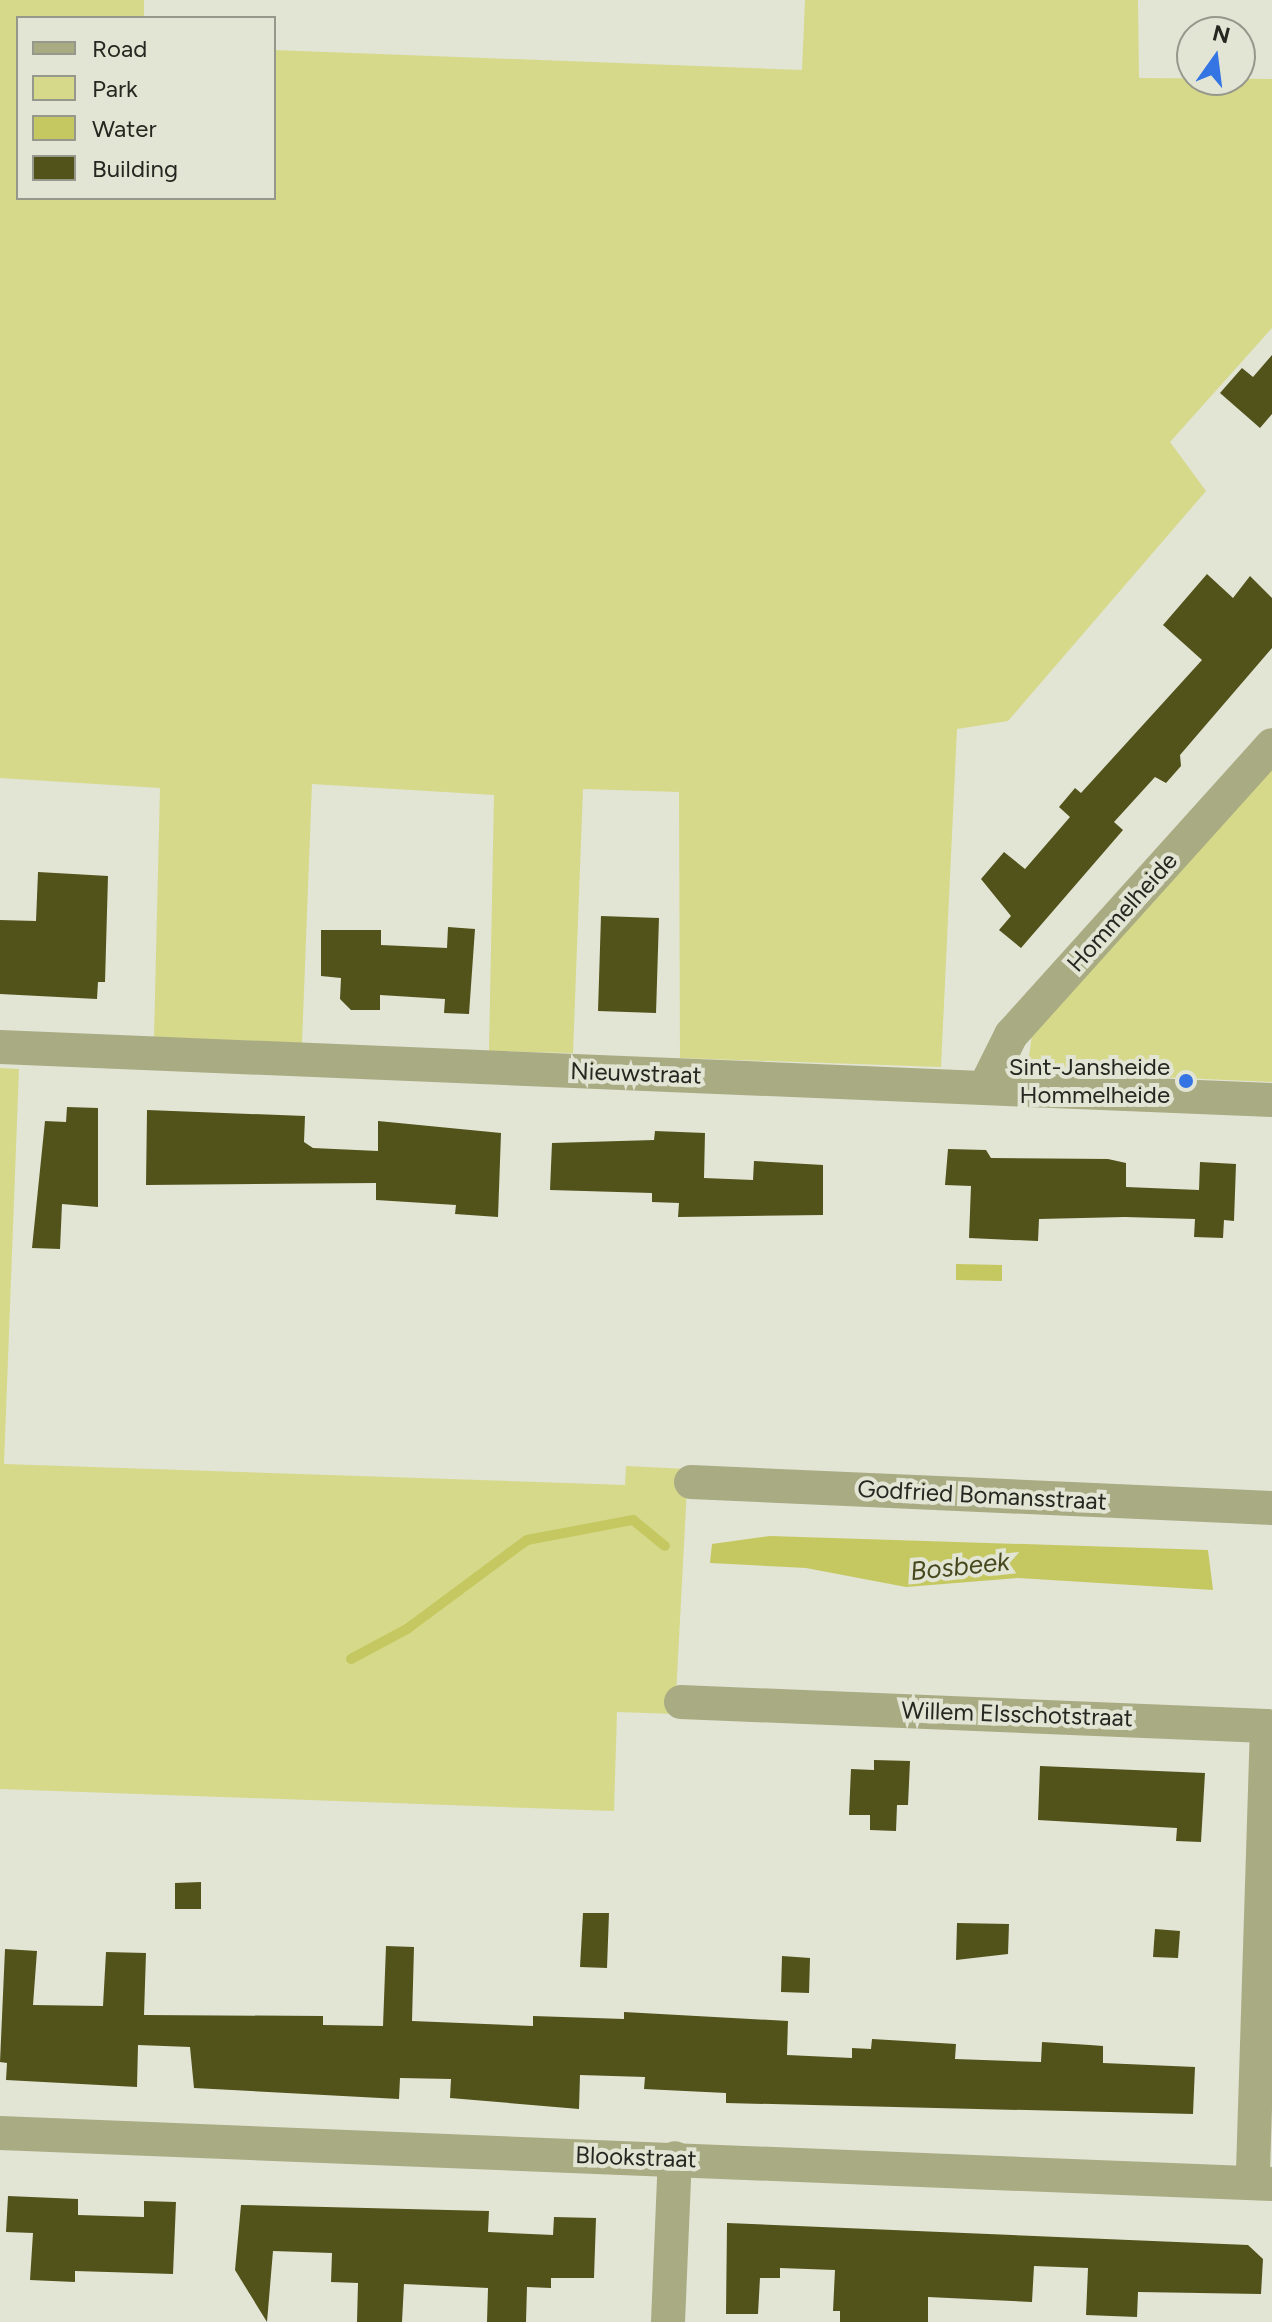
<!DOCTYPE html>
<html>
<head>
<meta charset="utf-8">
<style>
	body { margin:0 }
	#map { position:relative; width:1272px; height:2322px; overflow:hidden; background:#e2e4d4; font-family:Figtree,sans-serif }
	div>[style] { position:absolute }
	.green>* { inset:0; background:#d6d98a }
	.water>* { inset:0; background:#c5c860 }
	.stream>* { height:10px; margin:-5px; padding:0 5px; transform-origin:5px; border-radius:5px; background:#c5c860 }
	.building>* { inset:0; background:#52531b }
	.minor>* { height:34px; margin:-17px; padding:0 17px; transform-origin:17px; border-radius:17px; background:#a9ab82 }
	.dots>* { width:22px; height:22px; translate:-50% -50%; box-sizing:border-box; border:4px solid #e2e4d4; border-radius:50% }
	span { translate:-50% -50%; white-space:nowrap; text-align:center; line-height:1.15; -webkit-text-stroke:8px #e2e4d4; paint-order:stroke }
	.street-label { font-size:24px; color:#262721 }
	.poi-label { font-size:24px; color:#262721 }
	.right { translate:-100% -50%; text-align:right }
	.water-label { font-size:26px; color:#47481d; font-style:italic }
	.legend { position:absolute; left:16px; top:16px; width:260px; height:184px; box-sizing:border-box; background:#e2e4d4; border:2px solid #97988c; margin:0; padding:10px 14px; list-style:none; font-size:24px; color:#262721 }
	.legend li { display:flex; align-items:center; gap:16px; height:40px }
	.legend b { width:40px; border:2px solid #97988c }
	.north { position:absolute; left:1176px; top:16px; width:80px; height:80px; box-sizing:border-box; background:#e2e4d4; border:2px solid #97988c; border-radius:50%; rotate:14deg; font-size:22px; font-weight:700; line-height:32px; text-align:center; color:#262721 }
	.north::after { content:''; display:block; margin:auto; width:28px; height:36px; background:#3475e3; clip-path:polygon(50% 0,100% 100%,50% 72%,0 100%) }
</style>
</head>
<body>
<div id="map">
	<div class="green">
		<div style="clip-path:polygon(0 0,144px 0,144px 18px,18px 18px,18px 198px,274px 198px,274px 50px,802px 70px,805px 0,1138px 0,1139px 78px,1272px 79px,1272px 328px,1170px 442px,1206px 491px,1008px 721px,957px 729px,941px 1067px,680px 1058px,679px 792px,583px 789px,573px 1053px,489px 1051px,494px 795px,312px 784px,302px 1043px,154px 1037px,160px 788px,0 778px)"></div>
		<div style="clip-path:polygon(1272px 767px,1272px 1082px,1043px 1072px,1029px 1057px,1032px 1034px)"></div>
		<div style="clip-path:polygon(0 1068px,19px 1069px,4px 1464px,625px 1485px,626px 1466px,688px 1469px,675px 1714px,617px 1712px,614px 1811px,0 1789px)"></div>
	</div>
	<div class="water">
		<div style="clip-path:polygon(956px 1264px,1002px 1265px,1002px 1281px,956px 1280px)"></div>
		<div style="clip-path:polygon(770px 1536px,1208px 1550px,1213px 1590px,1018px 1578px,906px 1587px,806px 1568px,710px 1563px,712px 1544px)"></div>
	</div>
	<div class="stream">
		<div style="left:351px;top:1659px;width:64px;rotate:-28.2deg"></div>
		<div style="left:407px;top:1629px;width:149px;rotate:-36.6deg"></div>
		<div style="left:527px;top:1540px;width:108px;rotate:-10.7deg"></div>
		<div style="left:633px;top:1520px;width:41px;rotate:39.1deg"></div>
	</div>
	<div class="building">
		<div style="clip-path:polygon(1272px 355px,1272px 414px,1260px 428px,1220px 393px,1242px 368px,1253px 377px)"></div>
		<div style="clip-path:polygon(1207px 574px,1233px 598px,1250px 576px,1272px 598px,1272px 648px,1180px 755px,1181px 766px,1166px 783px,1155px 777px,1114px 822px,1123px 830px,1021px 948px,999px 930px,1011px 916px,981px 879px,1004px 852px,1025px 869px,1070px 817px,1059px 807px,1075px 788px,1081px 793px,1202px 660px,1163px 625px)"></div>
		<div style="clip-path:polygon(38px 872px,108px 876px,105px 982px,98px 982px,97px 999px,0 994px,0 920px,36px 921px)"></div>
		<div style="clip-path:polygon(601px 916px,659px 918px,656px 1013px,598px 1011px)"></div>
		<div style="clip-path:polygon(448px 927px,475px 929px,469px 1014px,444px 1013px,445px 999px,380px 995px,380px 1010px,351px 1010px,340px 999px,341px 978px,321px 976px,321px 930px,381px 930px,381px 945px,447px 948px)"></div>
		<div style="clip-path:polygon(67px 1107px,98px 1108px,98px 1207px,62px 1204px,60px 1249px,32px 1248px,45px 1121px,66px 1122px)"></div>
		<div style="clip-path:polygon(147px 1110px,305px 1116px,304px 1142px,313px 1148px,378px 1151px,378px 1121px,501px 1133px,498px 1217px,455px 1214px,456px 1205px,376px 1200px,376px 1183px,146px 1185px)"></div>
		<div style="clip-path:polygon(655px 1131px,705px 1133px,704px 1178px,753px 1180px,754px 1161px,823px 1165px,823px 1215px,678px 1217px,679px 1203px,652px 1202px,652px 1193px,550px 1190px,552px 1143px,654px 1140px)"></div>
		<div style="clip-path:polygon(948px 1149px,986px 1150px,991px 1158px,1108px 1159px,1126px 1163px,1126px 1187px,1199px 1190px,1200px 1162px,1236px 1164px,1234px 1221px,1224px 1220px,1223px 1238px,1194px 1237px,1195px 1219px,1125px 1217px,1039px 1219px,1038px 1241px,969px 1238px,971px 1186px,945px 1185px)"></div>
		<div style="clip-path:polygon(874px 1760px,910px 1761px,908px 1805px,897px 1805px,896px 1831px,870px 1830px,870px 1815px,849px 1815px,851px 1769px,874px 1770px)"></div>
		<div style="clip-path:polygon(1040px 1766px,1205px 1773px,1201px 1842px,1176px 1841px,1177px 1828px,1038px 1820px)"></div>
		<div style="clip-path:polygon(201px 1882px,201px 1909px,175px 1909px,175px 1883px)"></div>
		<div style="clip-path:polygon(583px 1913px,609px 1913px,607px 1968px,580px 1967px)"></div>
		<div style="clip-path:polygon(957px 1923px,1009px 1924px,1008px 1954px,956px 1960px)"></div>
		<div style="clip-path:polygon(1155px 1929px,1180px 1931px,1178px 1958px,1153px 1957px)"></div>
		<div style="clip-path:polygon(386px 1946px,414px 1947px,412px 2021px,533px 2026px,533px 2016px,624px 2019px,624px 2012px,788px 2021px,787px 2055px,852px 2058px,852px 2048px,871px 2049px,872px 2039px,956px 2044px,955px 2059px,1041px 2062px,1042px 2042px,1090px 2045px,1103px 2046px,1103px 2063px,1195px 2067px,1193px 2114px,726px 2103px,726px 2093px,644px 2089px,645px 2077px,580px 2075px,579px 2109px,450px 2098px,451px 2079px,400px 2078px,399px 2099px,194px 2088px,190px 2047px,138px 2045px,137px 2087px,6px 2080px,7px 2063px,0 2062px,5px 1949px,37px 1951px,33px 2005px,103px 2006px,106px 1952px,146px 1953px,144px 2015px,323px 2016px,323px 2025px,383px 2026px)"></div>
		<div style="clip-path:polygon(782px 1956px,810px 1958px,809px 1993px,781px 1992px)"></div>
		<div style="clip-path:polygon(8px 2196px,78px 2199px,78px 2215px,144px 2217px,144px 2201px,176px 2202px,173px 2274px,75px 2271px,75px 2282px,30px 2280px,33px 2233px,6px 2232px)"></div>
		<div style="clip-path:polygon(241px 2205px,489px 2211px,488px 2232px,553px 2235px,554px 2217px,596px 2218px,594px 2278px,551px 2278px,551px 2288px,527px 2287px,526px 2322px,487px 2322px,488px 2288px,404px 2284px,402px 2322px,357px 2322px,358px 2283px,331px 2282px,332px 2253px,273px 2251px,267px 2322px,235px 2270px)"></div>
		<div style="clip-path:polygon(727px 2223px,1248px 2245px,1263px 2259px,1261px 2294px,1138px 2292px,1137px 2317px,1086px 2315px,1088px 2268px,1034px 2266px,1032px 2302px,928px 2297px,928px 2322px,840px 2322px,840px 2311px,833px 2311px,835px 2270px,780px 2268px,780px 2278px,760px 2278px,758px 2314px,726px 2314px)"></div>
	</div>
	<div class="minor">
		<div style="left:0;top:1047px;width:1273px;rotate:2.39deg"></div>
		<div style="left:985px;top:1087px;width:58px;rotate:-63.4deg"></div>
		<div style="left:1011px;top:1035px;width:390px;rotate:-48deg"></div>
		<div style="left:691px;top:1482px;width:582px;rotate:2.56deg"></div>
		<div style="left:681px;top:1702px;width:586px;rotate:2.35deg"></div>
		<div style="left:1267px;top:1726px;width:457px;rotate:91.8deg"></div>
		<div style="left:0;top:2133px;width:1273px;rotate:2.3deg"></div>
		<div style="left:668px;top:2322px;width:164px;rotate:-87.6deg"></div>
	</div>
	<div class="dots">
		<div style="left:1186px;top:1081px;background:#3475e3"></div>
	</div>
	<div class="street-label">
		<span style="left:1122px;top:912px;rotate:-48deg">Hommelheide</span>
		<span style="left:636px;top:1073px;rotate:2deg">Nieuwstraat</span>
		<span style="left:982px;top:1495px;rotate:3deg">Godfried Bomansstraat</span>
		<span style="left:1017px;top:1714px;rotate:2deg">Willem Elsschotstraat</span>
		<span style="left:636px;top:2157px;rotate:2deg">Blookstraat</span>
	</div>
	<div class="poi-label">
		<span class="right" style="left:1170px;top:1081px">Sint-Jansheide<br>Hommelheide</span>
	</div>
	<div class="water-label">
		<span style="left:960px;top:1567px;rotate:-6deg">Bosbeek</span>
	</div>
	<ul class="legend">
	<li><b style="height:10px;background:#a9ab82"></b>Road</li>
	<li><b style="height:22px;background:#d6d98a"></b>Park</li>
	<li><b style="height:22px;background:#c5c860"></b>Water</li>
	<li><b style="height:22px;background:#52531b"></b>Building</li>
	</ul>
	<div class="north">N</div>
</div>
</body>
</html>
